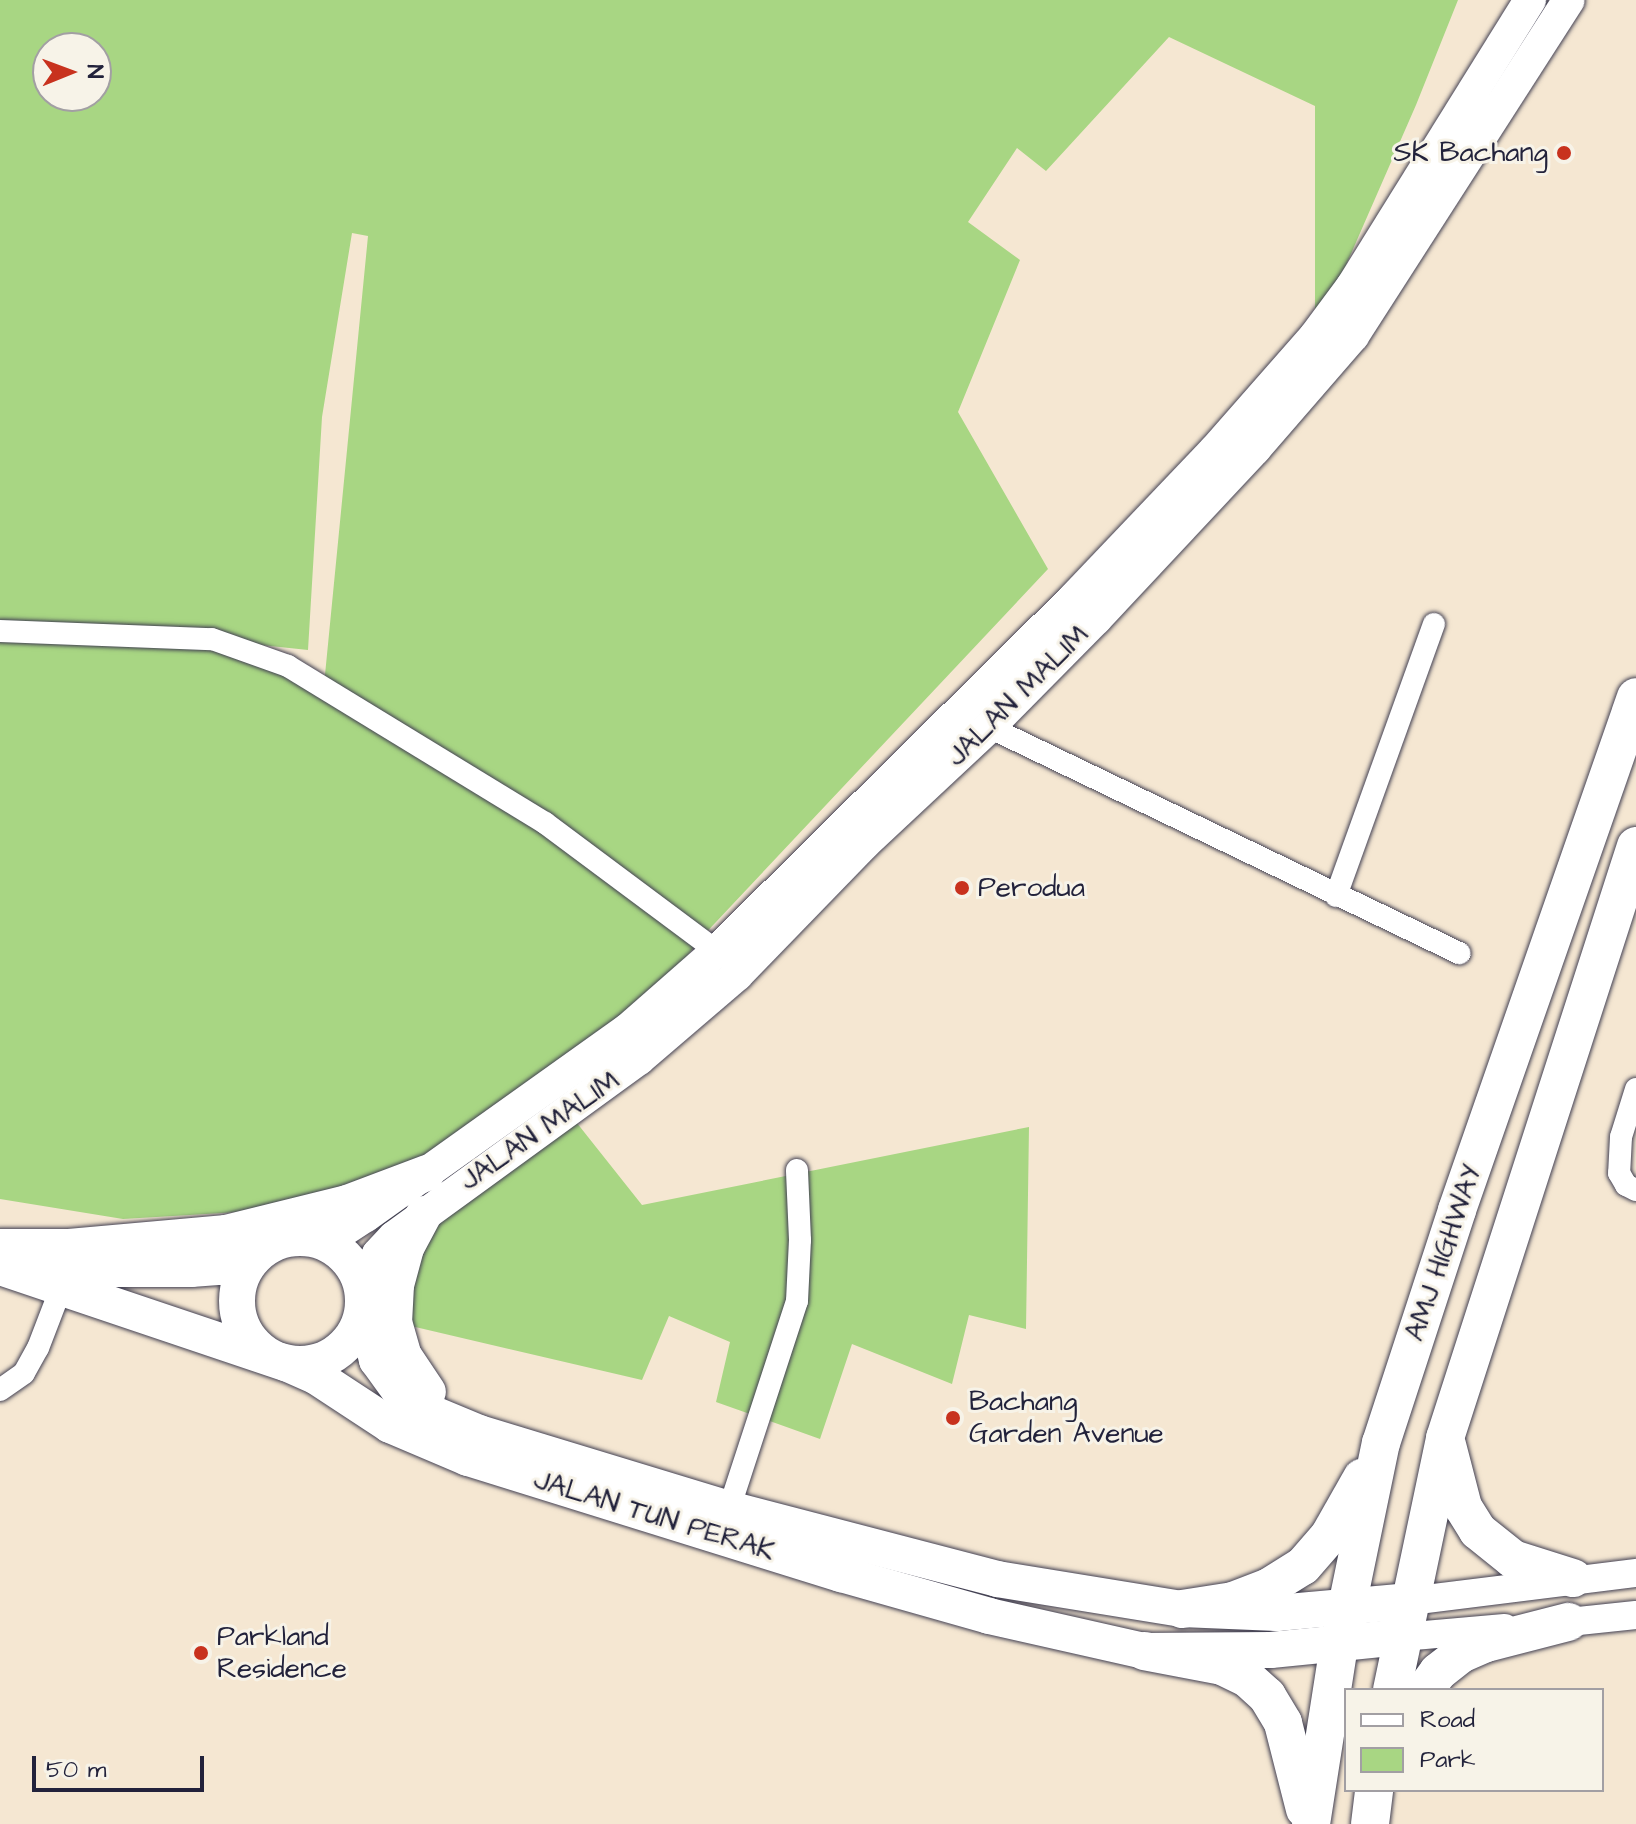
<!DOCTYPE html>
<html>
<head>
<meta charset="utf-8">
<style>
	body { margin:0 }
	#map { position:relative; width:1636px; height:1824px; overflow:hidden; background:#f5e7d2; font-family:"Architects Daughter",sans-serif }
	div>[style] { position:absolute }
	.green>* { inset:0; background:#a8d683 }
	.roads { filter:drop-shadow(0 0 2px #424052) drop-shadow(0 0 2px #424052) }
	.minor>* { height:22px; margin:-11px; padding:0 11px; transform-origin:11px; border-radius:11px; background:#fff }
	.tertiary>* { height:28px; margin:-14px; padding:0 14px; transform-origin:14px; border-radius:14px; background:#fff }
	.secondary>* { height:32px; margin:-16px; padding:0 16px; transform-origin:16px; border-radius:16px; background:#fff }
	.primary>* { height:36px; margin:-18px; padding:0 18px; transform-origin:18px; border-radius:18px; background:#fff }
	.primary>.ring { margin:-18px; padding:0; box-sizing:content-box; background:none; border:36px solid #fff; border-radius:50% }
	.trunk>* { height:38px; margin:-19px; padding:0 19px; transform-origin:19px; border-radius:19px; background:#fff }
	.dots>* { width:22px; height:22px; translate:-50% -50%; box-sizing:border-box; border:4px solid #f7f3e8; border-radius:50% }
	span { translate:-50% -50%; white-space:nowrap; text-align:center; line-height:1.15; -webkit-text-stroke:6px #f7f3e8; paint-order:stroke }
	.poi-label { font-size:28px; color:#22223b }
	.right { translate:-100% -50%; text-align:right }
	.left { translate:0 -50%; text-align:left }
	.street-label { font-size:28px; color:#22223b }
	.legend { position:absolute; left:1344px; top:1688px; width:260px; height:104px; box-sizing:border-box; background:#f7f3e8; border:2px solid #a29fa3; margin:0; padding:10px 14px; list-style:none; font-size:24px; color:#22223b }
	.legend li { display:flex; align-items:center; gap:16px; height:40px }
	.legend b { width:40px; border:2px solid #a29fa3 }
	.north { position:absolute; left:32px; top:32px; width:80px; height:80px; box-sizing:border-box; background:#f7f3e8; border:2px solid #a29fa3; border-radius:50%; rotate:89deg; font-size:22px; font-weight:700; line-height:32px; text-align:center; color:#22223b }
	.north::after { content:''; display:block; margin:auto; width:28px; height:36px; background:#c8321e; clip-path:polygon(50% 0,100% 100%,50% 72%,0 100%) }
	.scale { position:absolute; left:32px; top:1756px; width:172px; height:36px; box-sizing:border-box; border:4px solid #22223b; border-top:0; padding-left:10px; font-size:24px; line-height:28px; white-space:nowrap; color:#22223b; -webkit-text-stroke:6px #f7f3e8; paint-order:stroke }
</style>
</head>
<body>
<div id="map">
	<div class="green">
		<div style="clip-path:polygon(evenodd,0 0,1458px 0,1416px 105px,1315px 336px,1315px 106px,1169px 37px,1046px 171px,1017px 148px,968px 222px,1020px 260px,958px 412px,1048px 569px,700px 939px,569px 1113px,642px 1205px,1029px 1127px,1026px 1329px,969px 1315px,952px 1384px,852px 1344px,820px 1439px,716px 1402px,730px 1342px,669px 1316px,642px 1380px,394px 1322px,406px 1248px,385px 1203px,123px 1219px,0 1199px,0 0,48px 48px,96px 48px,96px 96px,48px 96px,48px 48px,0 0,352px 233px,368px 236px,324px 685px,216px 640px,308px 650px,322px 417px,352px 233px)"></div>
	</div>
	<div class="roads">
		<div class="minor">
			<div style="left:0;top:631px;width:212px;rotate:2.2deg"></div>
			<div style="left:212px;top:639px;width:81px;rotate:19.6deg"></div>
			<div style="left:288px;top:666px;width:301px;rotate:31.4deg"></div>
			<div style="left:545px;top:823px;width:214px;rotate:36.7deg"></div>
			<div style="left:989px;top:727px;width:522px;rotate:25.68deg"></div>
			<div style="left:1336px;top:896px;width:289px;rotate:-70.2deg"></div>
			<div style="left:1636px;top:1089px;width:50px;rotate:107.4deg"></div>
			<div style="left:1621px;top:1137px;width:36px;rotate:93deg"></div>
			<div style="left:1619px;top:1173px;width:14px;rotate:60deg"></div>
			<div style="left:1626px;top:1185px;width:11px;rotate:27deg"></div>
			<div style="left:0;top:1390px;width:29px;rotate:-35deg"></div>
			<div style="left:24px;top:1373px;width:29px;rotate:-61deg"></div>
			<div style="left:38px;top:1348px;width:64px;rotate:-69deg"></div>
			<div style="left:729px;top:1509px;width:219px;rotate:-71.9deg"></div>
			<div style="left:797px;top:1301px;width:61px;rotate:-87.2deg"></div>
			<div style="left:800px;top:1240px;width:70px;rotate:-92.5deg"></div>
		</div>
		<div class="tertiary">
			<div style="left:1410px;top:1601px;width:228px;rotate:-7.1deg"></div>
			<div style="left:1550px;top:1624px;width:86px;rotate:-6deg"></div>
			<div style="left:1402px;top:1637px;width:103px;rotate:-5deg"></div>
		</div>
		<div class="secondary">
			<div style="left:309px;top:1238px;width:33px;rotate:-11deg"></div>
			<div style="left:341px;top:1232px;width:30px;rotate:-33deg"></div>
			<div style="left:366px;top:1216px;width:320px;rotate:-35.5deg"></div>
			<div style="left:627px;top:1030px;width:120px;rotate:-41.3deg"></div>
			<div style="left:717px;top:951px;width:502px;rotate:-44.68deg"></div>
			<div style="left:1074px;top:598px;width:203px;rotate:-46.4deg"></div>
			<div style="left:1214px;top:451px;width:153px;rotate:-48.7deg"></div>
			<div style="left:1315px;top:336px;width:62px;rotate:-53.5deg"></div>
			<div style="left:1352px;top:286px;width:337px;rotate:-58.1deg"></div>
			<div style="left:362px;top:1290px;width:39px;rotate:-66deg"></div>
			<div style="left:378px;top:1254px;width:23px;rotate:-47deg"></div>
			<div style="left:394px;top:1237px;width:303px;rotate:-36deg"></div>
			<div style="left:639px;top:1059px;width:129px;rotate:-40.6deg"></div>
			<div style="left:737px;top:975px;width:182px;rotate:-45.9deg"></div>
			<div style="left:864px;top:844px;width:171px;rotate:-43.1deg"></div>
			<div style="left:989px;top:727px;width:152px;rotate:-45.3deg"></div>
			<div style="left:1096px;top:619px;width:233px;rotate:-46.9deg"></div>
			<div style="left:1255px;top:449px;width:150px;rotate:-49.1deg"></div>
			<div style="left:1353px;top:336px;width:399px;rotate:-57.3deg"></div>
		</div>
		<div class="primary">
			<div style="left:424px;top:1214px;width:38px;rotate:118deg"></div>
			<div style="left:406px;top:1248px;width:38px;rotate:105deg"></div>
			<div style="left:396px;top:1285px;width:37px;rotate:93deg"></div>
			<div style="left:394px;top:1322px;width:35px;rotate:74deg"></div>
			<div style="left:404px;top:1356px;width:43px;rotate:56.3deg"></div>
			<div class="ring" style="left:237px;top:1238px;width:90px;height:90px"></div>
			<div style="left:0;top:1247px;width:69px"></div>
			<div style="left:69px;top:1247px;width:158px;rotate:-5.1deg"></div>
			<div style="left:226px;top:1233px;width:125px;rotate:-13.9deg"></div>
			<div style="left:347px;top:1203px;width:85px;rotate:-20.6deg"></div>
			<div style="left:0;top:1267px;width:302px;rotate:18.6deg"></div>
			<div style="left:286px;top:1363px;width:34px;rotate:24deg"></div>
			<div style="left:317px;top:1377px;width:87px;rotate:33.3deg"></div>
			<div style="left:390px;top:1425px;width:85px;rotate:22.9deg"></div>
			<div style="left:468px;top:1458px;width:391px;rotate:17.3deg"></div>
			<div style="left:841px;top:1574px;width:154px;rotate:15.8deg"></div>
			<div style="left:989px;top:1616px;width:159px;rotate:12.7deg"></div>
			<div style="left:1144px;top:1651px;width:127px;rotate:-0.5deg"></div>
			<div style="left:1271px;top:1650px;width:132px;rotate:-5.7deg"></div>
			<div style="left:42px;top:1269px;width:149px"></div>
			<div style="left:191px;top:1269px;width:30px;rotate:-4deg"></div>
			<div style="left:221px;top:1267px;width:36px;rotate:-18deg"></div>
			<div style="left:363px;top:1304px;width:58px;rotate:76deg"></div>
			<div style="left:377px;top:1360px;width:41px;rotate:54deg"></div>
			<div style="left:401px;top:1393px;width:29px;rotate:36deg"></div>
			<div style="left:424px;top:1410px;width:60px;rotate:22.7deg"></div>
			<div style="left:479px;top:1433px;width:261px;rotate:16.9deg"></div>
			<div style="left:729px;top:1509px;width:277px;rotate:14.6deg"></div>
			<div style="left:997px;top:1579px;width:187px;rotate:9.2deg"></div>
			<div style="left:1182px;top:1609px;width:95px;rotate:2.4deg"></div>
			<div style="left:1277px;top:1613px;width:134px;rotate:-5.2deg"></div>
		</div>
		<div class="trunk">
			<div style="left:1447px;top:1445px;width:64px;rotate:75.5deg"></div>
			<div style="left:1463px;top:1507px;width:28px;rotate:58deg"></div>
			<div style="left:1478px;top:1531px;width:45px;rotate:38.7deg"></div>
			<div style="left:1513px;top:1559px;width:63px;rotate:17.6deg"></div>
			<div style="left:1182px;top:1609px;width:52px;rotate:-8.9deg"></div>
			<div style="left:1233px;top:1601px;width:39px;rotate:-21deg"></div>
			<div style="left:1269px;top:1587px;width:40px;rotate:-32deg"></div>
			<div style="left:1303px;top:1566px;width:40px;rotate:-49deg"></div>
			<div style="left:1329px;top:1536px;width:67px;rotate:-60.4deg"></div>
			<div style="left:1144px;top:1651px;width:79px;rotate:10.9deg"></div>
			<div style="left:1222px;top:1666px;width:28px;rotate:26deg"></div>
			<div style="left:1247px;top:1678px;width:27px;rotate:42deg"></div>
			<div style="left:1267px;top:1696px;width:31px;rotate:59deg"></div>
			<div style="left:1283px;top:1723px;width:89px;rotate:75.7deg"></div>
			<div style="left:1392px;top:1690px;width:258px;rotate:-78.1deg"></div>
			<div style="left:1445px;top:1438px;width:622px;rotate:-72.12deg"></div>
			<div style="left:1425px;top:1690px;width:22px;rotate:-54deg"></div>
			<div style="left:1438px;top:1672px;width:29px;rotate:-38deg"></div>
			<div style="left:1461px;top:1654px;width:27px;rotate:-24deg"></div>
			<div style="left:1486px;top:1643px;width:85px;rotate:-14.4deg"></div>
			<div style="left:1311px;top:1824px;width:181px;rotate:-81.1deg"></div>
			<div style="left:1339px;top:1645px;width:206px;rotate:-78.3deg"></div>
			<div style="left:1381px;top:1443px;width:245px;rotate:-71.9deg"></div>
			<div style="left:1457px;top:1210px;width:543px;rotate:-70.76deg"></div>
			<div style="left:1370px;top:1824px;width:34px;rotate:-83deg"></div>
		</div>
	</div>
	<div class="dots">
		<div style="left:1564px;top:153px;background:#c8321e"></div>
		<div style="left:962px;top:888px;background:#c8321e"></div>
		<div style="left:953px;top:1418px;background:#c8321e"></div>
		<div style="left:201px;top:1653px;background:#c8321e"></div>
	</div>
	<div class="poi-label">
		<span class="right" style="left:1548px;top:153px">SK Bachang</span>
		<span class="left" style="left:978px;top:888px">Perodua</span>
		<span class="left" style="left:969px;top:1418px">Bachang<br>Garden Avenue</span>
		<span class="left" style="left:217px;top:1653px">Parkland<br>Residence</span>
	</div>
	<div class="street-label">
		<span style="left:1018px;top:696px;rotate:-45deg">JALAN MALIM</span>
		<span style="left:540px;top:1131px;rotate:-35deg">JALAN MALIM</span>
		<span style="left:1444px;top:1253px;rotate:-71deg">AMJ HIGHWAY</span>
		<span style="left:654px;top:1516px;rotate:17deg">JALAN TUN PERAK</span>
	</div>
	<ul class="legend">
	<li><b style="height:10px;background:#fff"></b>Road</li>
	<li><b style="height:22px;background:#a8d683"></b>Park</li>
	</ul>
	<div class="north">N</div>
	<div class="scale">50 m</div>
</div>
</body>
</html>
